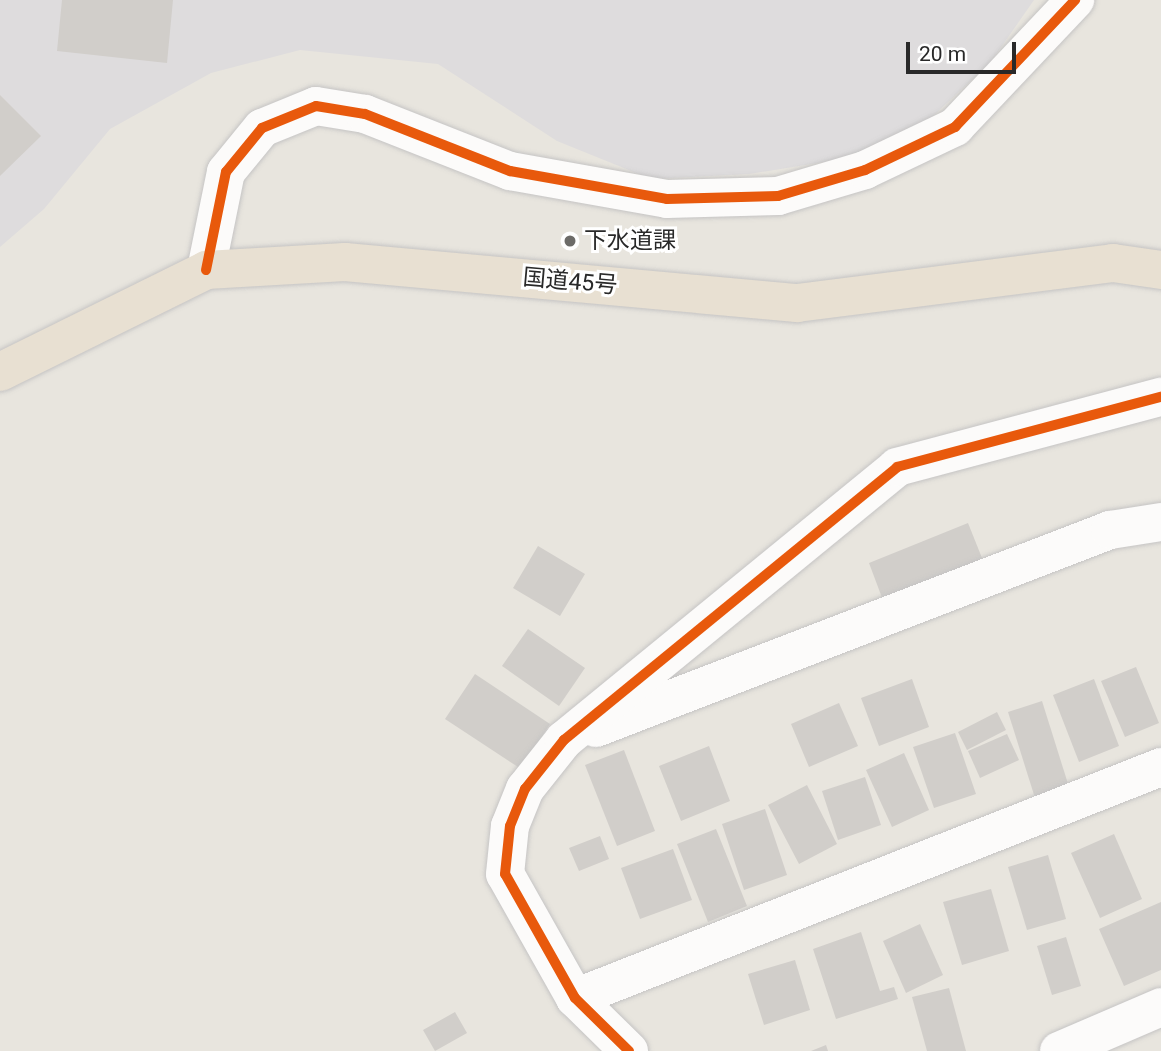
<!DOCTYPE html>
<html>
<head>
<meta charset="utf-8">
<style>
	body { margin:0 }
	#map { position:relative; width:1161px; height:1051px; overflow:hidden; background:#e8e5de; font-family:Roboto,"Noto Sans JP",sans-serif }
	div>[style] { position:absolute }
	.industrial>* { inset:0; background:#dedcdd }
	.building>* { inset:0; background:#d1ceca }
	.roads { filter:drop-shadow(0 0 2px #c5c4c4) drop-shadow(0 0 2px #c5c4c4) }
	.minor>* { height:38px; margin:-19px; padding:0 19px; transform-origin:19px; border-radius:19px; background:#fcfbfa }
	.tertiary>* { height:38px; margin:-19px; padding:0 19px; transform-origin:19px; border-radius:19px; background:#fcfbfa }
	.trunk>* { height:38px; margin:-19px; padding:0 19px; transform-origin:19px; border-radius:19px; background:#e8e0d2 }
	.cycleway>* { height:10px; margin:-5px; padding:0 5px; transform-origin:5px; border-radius:5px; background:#e8590c }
	.dots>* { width:19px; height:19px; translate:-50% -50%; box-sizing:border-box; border:4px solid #fff; border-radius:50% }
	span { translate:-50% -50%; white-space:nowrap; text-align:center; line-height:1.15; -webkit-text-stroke:6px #fff; paint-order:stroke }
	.poi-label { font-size:23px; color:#292929 }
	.left { translate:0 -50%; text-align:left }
	.street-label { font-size:23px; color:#292929 }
	.scale { position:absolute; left:906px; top:42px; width:110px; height:32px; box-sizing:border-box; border:4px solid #292929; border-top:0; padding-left:9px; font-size:21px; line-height:24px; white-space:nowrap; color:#292929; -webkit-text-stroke:5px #fff; paint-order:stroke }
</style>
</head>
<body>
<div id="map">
	<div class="industrial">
		<div style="clip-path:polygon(0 0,1034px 0,990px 63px,918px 130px,836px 160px,749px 174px,651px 179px,557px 141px,438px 64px,300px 50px,211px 73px,110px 129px,44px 209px,0 247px)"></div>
	</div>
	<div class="building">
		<div style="clip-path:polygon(62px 0,173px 0,167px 63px,57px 51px)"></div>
		<div style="clip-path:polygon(0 95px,41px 136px,0 176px)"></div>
		<div style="clip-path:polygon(968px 523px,984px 563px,884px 603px,869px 563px)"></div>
		<div style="clip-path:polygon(538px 546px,585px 574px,560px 616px,513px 588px)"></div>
		<div style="clip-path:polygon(528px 629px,585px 668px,559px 706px,502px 666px)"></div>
		<div style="clip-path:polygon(1136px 667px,1159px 723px,1125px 737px,1101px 681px)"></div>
		<div style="clip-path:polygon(475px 674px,550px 724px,521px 769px,445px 719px)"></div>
		<div style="clip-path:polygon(912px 679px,929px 727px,879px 746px,861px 698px)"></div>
		<div style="clip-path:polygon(1094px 679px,1119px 746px,1079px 762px,1053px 695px)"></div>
		<div style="clip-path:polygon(1042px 701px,1069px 787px,1035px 798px,1008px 712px)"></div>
		<div style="clip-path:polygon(839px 703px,858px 746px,809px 767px,791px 724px)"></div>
		<div style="clip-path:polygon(997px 712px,1006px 730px,967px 750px,958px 732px)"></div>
		<div style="clip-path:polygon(955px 733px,976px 794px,934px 808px,913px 747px)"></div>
		<div style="clip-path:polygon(1007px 734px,1019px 760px,980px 778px,968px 751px)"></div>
		<div style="clip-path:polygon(709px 746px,730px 801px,681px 821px,659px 766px)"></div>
		<div style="clip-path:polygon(624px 750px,655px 831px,617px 846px,585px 765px)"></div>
		<div style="clip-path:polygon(904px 753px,929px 810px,892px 827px,866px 770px)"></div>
		<div style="clip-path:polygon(865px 777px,881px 825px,838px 840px,822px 791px)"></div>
		<div style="clip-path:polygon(807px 785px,837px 844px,799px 864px,768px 805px)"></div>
		<div style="clip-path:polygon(765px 809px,787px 875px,744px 890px,722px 824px)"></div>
		<div style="clip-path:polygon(716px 829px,747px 906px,708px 922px,677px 844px)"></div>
		<div style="clip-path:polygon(1114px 834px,1142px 899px,1100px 918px,1071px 853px)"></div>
		<div style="clip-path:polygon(600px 836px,609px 859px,579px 871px,569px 848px)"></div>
		<div style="clip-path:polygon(673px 849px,692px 900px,640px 919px,621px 868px)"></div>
		<div style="clip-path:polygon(1048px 855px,1066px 919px,1027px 930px,1008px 867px)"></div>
		<div style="clip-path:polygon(991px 889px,1009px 951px,962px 965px,943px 902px)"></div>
		<div style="clip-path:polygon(1161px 902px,1161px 970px,1124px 986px,1099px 929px)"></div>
		<div style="clip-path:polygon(920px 924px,943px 975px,906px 993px,883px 941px)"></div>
		<div style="clip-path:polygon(861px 932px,880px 991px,894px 987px,898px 999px,836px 1019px,813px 949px)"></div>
		<div style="clip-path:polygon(1066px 937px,1081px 986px,1052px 995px,1037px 946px)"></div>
		<div style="clip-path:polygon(795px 960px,810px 1010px,764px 1025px,748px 974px)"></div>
		<div style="clip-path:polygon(949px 988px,966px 1051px,927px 1051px,912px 997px)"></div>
		<div style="clip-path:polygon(455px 1012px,467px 1033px,435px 1051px,423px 1030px)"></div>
		<div style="clip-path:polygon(826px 1045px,828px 1051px,811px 1051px)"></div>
	</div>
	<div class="roads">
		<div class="minor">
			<div style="left:596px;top:728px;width:551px;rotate:-21.07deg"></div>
			<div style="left:1110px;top:530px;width:52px;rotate:-8.9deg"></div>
			<div style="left:575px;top:998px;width:630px;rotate:-21.51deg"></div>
			<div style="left:629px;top:1051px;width:76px;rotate:-135.5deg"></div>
			<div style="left:575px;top:998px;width:142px;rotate:-119.4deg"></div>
			<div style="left:505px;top:874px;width:48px;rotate:-84.1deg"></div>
			<div style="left:510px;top:826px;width:40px;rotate:-68deg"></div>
			<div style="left:525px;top:789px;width:63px;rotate:-51.5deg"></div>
			<div style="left:564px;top:740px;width:431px;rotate:-39.3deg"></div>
			<div style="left:897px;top:467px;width:273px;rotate:-14.9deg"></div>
			<div style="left:1059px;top:1051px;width:111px;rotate:-23.3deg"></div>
		</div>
		<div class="tertiary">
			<div style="left:206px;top:270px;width:100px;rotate:-78.5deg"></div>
			<div style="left:226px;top:172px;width:57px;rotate:-50.7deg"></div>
			<div style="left:262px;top:128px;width:58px;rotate:-22.2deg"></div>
			<div style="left:316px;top:106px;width:50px;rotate:9.3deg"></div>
			<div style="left:365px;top:114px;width:156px;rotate:21.5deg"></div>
			<div style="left:510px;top:171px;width:159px;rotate:10.1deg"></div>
			<div style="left:667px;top:199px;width:111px;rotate:-1.5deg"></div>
			<div style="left:778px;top:196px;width:91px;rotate:-16.6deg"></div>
			<div style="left:865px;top:170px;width:100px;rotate:-25.5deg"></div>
			<div style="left:955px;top:127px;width:175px;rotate:-46.6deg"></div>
		</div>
		<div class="trunk">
			<div style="left:0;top:372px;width:230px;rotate:-26.3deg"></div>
			<div style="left:206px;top:270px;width:139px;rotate:-3.3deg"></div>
			<div style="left:345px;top:262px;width:454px;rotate:5.2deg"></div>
			<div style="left:797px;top:303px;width:319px;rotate:-7.2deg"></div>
			<div style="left:1113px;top:263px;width:49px;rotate:8.3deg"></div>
		</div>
	</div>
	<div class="cycleway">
		<div style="left:206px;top:270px;width:100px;rotate:-78.5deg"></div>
		<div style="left:226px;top:172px;width:57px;rotate:-50.7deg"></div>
		<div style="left:262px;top:128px;width:58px;rotate:-22.2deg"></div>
		<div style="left:316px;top:106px;width:50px;rotate:9.3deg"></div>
		<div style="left:365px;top:114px;width:156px;rotate:21.5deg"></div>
		<div style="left:510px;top:171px;width:159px;rotate:10.1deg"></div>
		<div style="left:667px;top:199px;width:111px;rotate:-1.5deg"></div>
		<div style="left:778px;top:196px;width:91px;rotate:-16.6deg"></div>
		<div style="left:865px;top:170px;width:100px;rotate:-25.5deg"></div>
		<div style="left:955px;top:127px;width:175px;rotate:-46.6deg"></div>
		<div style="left:629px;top:1051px;width:76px;rotate:-135.5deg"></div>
		<div style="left:575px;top:998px;width:142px;rotate:-119.4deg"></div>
		<div style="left:505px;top:874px;width:48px;rotate:-84.1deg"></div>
		<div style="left:510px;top:826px;width:40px;rotate:-68deg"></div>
		<div style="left:525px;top:789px;width:63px;rotate:-51.5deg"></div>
		<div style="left:564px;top:740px;width:431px;rotate:-39.3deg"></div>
		<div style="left:897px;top:467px;width:273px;rotate:-14.9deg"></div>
	</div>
	<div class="dots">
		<div style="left:570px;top:241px;background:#6c6b68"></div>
	</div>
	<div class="poi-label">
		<span class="left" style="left:584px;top:241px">下水道課</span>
	</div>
	<div class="street-label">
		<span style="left:570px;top:282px;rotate:5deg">国道45号</span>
	</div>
	<div class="scale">20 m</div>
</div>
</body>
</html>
